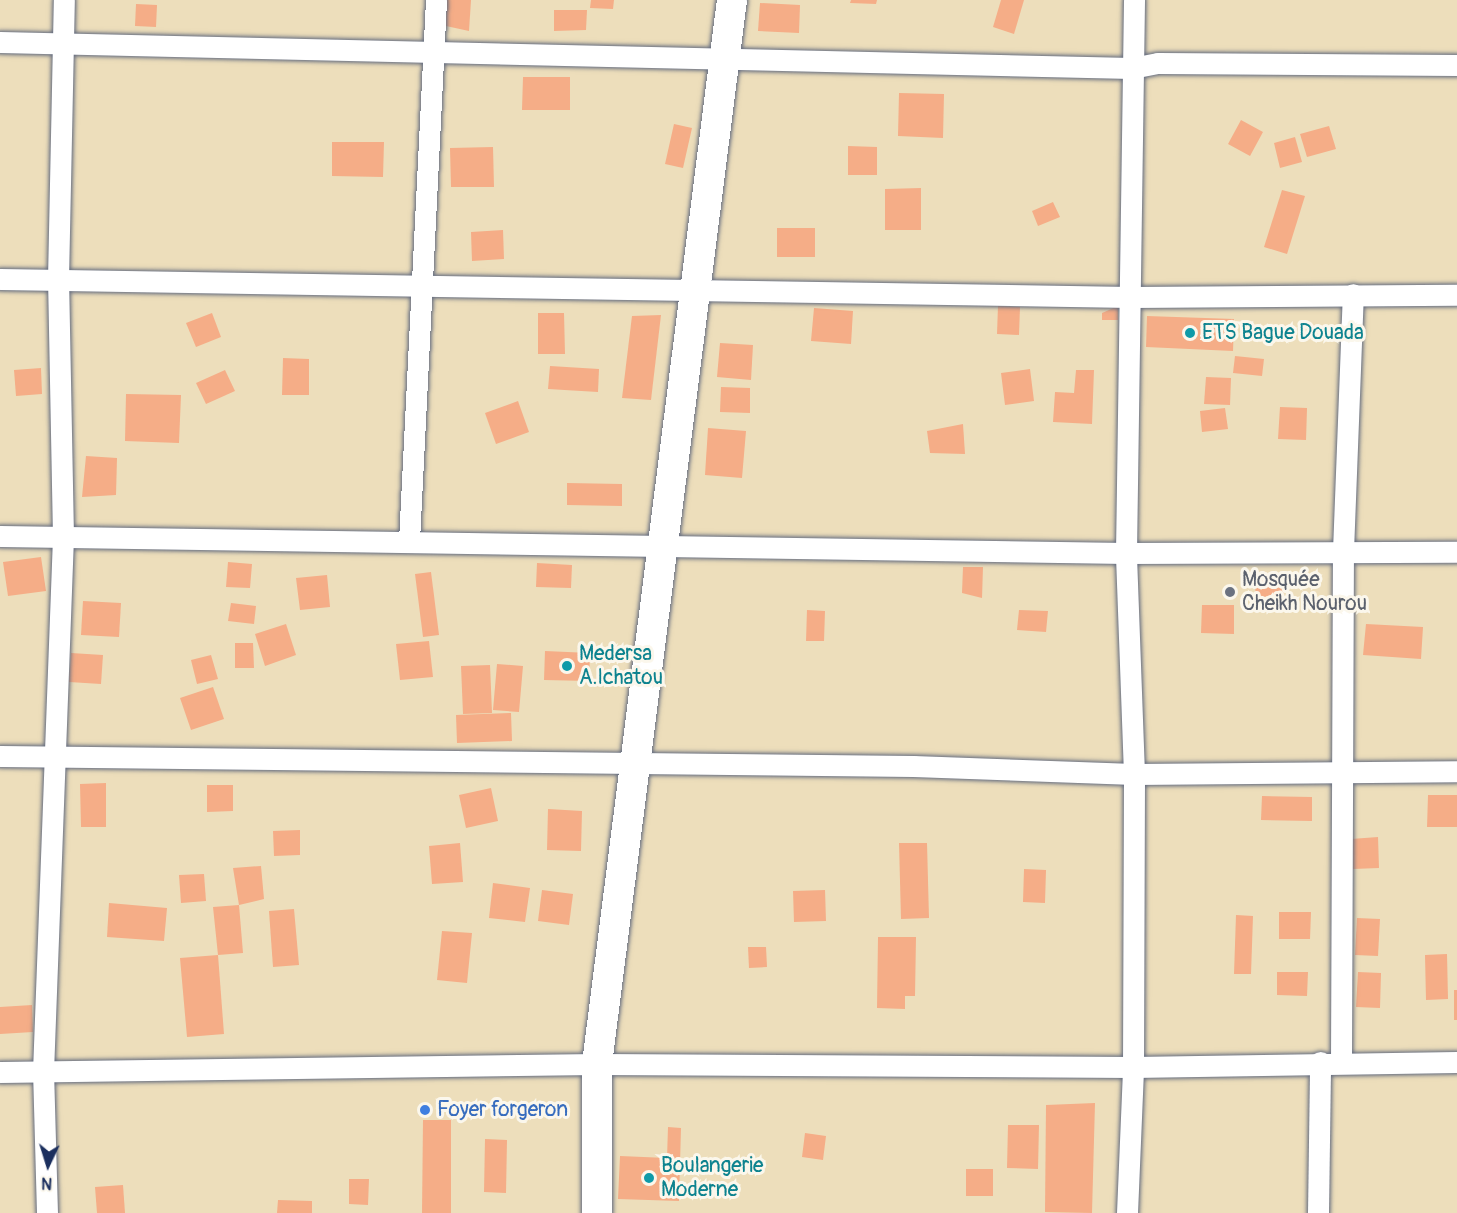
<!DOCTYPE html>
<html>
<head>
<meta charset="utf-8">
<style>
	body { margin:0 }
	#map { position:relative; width:1457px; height:1213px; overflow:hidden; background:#eddebb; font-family:Pangolin,sans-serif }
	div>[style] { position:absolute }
	.building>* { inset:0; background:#f5ad87 }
	.roads { filter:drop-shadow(0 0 2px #646c7f) drop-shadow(0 0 2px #646c7f) }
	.street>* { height:21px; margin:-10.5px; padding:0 10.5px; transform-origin:10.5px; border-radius:10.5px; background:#fff }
	.secondary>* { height:30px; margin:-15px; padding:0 15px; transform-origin:15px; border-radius:15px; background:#fff }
	.dots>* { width:16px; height:16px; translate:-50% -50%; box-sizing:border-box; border:3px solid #fbf7ec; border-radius:50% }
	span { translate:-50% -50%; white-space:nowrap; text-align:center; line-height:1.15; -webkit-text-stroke:6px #fbf7ec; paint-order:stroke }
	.culture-label { font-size:21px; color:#0d838f }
	.left { translate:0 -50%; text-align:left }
	.worship-label { font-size:21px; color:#5b616d }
	.shop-label { font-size:21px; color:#366cbe }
	.north { position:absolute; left:18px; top:1135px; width:60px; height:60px; -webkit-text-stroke:4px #fbf7ec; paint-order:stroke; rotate:184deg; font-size:16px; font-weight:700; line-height:24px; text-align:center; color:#1b2f5e }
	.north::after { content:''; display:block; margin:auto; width:21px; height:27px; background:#1b2f5e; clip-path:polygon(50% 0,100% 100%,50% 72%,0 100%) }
</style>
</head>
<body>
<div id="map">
	<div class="building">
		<div style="clip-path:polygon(447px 0,471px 0,469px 31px,446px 26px)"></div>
		<div style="clip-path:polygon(591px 0,614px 0,613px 9px,590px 8px)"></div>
		<div style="clip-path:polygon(851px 0,877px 0,876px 4px,850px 3px)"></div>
		<div style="clip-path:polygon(1001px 0,1024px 0,1014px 34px,993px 27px)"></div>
		<div style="clip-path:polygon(760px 3px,800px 5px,799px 33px,758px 31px)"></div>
		<div style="clip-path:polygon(136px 4px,157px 5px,156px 27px,135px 26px)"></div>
		<div style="clip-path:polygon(554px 10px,587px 10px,586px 30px,554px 31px)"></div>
		<div style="clip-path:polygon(523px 77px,570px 77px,570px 110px,522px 110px)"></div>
		<div style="clip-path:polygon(899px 93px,944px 94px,943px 138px,898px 136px)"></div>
		<div style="clip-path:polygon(1241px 120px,1263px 132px,1250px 156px,1228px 144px)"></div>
		<div style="clip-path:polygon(674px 124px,692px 128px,683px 168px,665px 164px)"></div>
		<div style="clip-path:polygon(1329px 126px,1336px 149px,1307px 157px,1300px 134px)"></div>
		<div style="clip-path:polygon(1295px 137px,1302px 162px,1280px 168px,1274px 143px)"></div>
		<div style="clip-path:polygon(332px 142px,384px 142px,383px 177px,332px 176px)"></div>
		<div style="clip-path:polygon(848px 146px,877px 147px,877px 175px,848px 175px)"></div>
		<div style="clip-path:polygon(493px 147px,494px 187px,451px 187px,450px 148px)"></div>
		<div style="clip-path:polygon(921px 188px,921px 230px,885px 230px,885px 189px)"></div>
		<div style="clip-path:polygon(1282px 190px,1305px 196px,1287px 254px,1264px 247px)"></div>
		<div style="clip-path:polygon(1053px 202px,1060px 217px,1038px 226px,1032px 211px)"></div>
		<div style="clip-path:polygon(777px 228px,815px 228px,815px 257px,777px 257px)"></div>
		<div style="clip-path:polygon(503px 230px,504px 259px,472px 261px,471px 232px)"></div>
		<div style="clip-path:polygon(998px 306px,1020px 307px,1019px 335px,997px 334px)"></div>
		<div style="clip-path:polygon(1118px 306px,1118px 320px,1102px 320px,1102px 313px)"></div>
		<div style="clip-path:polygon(814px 308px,853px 311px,851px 344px,811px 341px)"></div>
		<div style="clip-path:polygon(212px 313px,221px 337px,196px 347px,186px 323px)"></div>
		<div style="clip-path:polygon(538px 313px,564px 313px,565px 354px,538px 354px)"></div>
		<div style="clip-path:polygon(661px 315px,651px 400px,622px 398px,632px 316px)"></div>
		<div style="clip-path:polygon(1147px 316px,1234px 319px,1233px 351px,1146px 347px)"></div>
		<div style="clip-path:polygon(720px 343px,753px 345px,751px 380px,717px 377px)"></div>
		<div style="clip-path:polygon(1235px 356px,1264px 359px,1262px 376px,1233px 373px)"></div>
		<div style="clip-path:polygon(283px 358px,309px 359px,309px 395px,282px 395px)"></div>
		<div style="clip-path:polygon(550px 366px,599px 369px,598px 392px,548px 389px)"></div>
		<div style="clip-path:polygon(41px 368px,42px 394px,16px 396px,14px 370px)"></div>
		<div style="clip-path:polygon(1030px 369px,1034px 401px,1005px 405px,1001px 373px)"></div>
		<div style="clip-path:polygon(225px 370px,235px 391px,206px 404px,196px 383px)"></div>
		<div style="clip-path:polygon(1076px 370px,1094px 370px,1092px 424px,1053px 422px,1055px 392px,1074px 393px)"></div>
		<div style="clip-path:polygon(1206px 377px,1231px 378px,1230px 405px,1204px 404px)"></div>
		<div style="clip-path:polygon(721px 387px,750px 388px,750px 413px,720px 412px)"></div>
		<div style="clip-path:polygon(126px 394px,181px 395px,179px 443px,125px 441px)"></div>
		<div style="clip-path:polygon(518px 401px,529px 432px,496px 444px,485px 413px)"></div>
		<div style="clip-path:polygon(1280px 407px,1307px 408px,1306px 440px,1278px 439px)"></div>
		<div style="clip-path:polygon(1225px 408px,1228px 429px,1202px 432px,1200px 411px)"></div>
		<div style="clip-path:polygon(963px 424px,965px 454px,930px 453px,927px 431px)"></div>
		<div style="clip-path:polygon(708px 428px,746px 431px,742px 478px,705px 475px)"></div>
		<div style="clip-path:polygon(86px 456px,117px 458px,116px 495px,82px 497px)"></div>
		<div style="clip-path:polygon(567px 483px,622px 484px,622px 506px,567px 505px)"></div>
		<div style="clip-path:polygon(41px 557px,46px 591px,8px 596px,3px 562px)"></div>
		<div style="clip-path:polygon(228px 562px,252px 564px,250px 588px,226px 587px)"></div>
		<div style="clip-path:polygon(537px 563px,572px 565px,571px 588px,536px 587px)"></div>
		<div style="clip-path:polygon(963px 567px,983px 567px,982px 598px,962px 593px)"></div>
		<div style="clip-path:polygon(431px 572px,439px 635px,423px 637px,415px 574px)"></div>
		<div style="clip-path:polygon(327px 575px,330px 607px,300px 610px,296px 578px)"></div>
		<div style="clip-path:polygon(1283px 576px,1284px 609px,1256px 610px,1255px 577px)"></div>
		<div style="clip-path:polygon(83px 601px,121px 603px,119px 637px,81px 635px)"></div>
		<div style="clip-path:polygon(231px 603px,256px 606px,254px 624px,228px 621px)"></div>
		<div style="clip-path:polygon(1202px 605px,1234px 605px,1234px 634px,1201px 633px)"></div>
		<div style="clip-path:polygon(807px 610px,825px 611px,824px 641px,806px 641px)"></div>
		<div style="clip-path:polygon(1019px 610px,1048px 611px,1046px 632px,1017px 630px)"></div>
		<div style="clip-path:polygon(286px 624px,296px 655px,265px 666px,255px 634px)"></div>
		<div style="clip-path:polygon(1366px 624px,1423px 627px,1421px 659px,1363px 655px)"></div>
		<div style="clip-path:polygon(429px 641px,433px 677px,400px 680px,396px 644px)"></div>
		<div style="clip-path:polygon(235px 643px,253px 643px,254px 668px,235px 668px)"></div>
		<div style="clip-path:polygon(545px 651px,590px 653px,589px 681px,544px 680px)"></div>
		<div style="clip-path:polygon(71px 653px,103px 655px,101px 684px,69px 682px)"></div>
		<div style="clip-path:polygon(211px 655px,218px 679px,197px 684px,191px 660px)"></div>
		<div style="clip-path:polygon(497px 664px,523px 666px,519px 712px,493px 710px)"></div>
		<div style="clip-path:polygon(490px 665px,492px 713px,463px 714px,461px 666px)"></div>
		<div style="clip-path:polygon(213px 687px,224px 719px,191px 730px,180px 698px)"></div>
		<div style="clip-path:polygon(511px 713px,512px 741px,457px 743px,456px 715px)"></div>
		<div style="clip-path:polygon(106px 783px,106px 827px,81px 827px,80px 784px)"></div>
		<div style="clip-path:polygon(207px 785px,233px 785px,233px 811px,207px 812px)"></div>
		<div style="clip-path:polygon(491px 788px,498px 821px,466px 828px,459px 795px)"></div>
		<div style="clip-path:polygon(1428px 795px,1457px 795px,1457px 827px,1427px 827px)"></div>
		<div style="clip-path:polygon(1262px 796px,1312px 797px,1312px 821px,1261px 820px)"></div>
		<div style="clip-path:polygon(548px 809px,582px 811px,581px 851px,547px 850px)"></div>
		<div style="clip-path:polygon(300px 830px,300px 855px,274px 856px,273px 831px)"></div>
		<div style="clip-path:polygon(1378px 837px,1379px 868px,1353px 869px,1351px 839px)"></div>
		<div style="clip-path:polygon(460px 843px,463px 882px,432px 884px,429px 846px)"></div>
		<div style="clip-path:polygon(899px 843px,927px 843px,929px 918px,901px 919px)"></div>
		<div style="clip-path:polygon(261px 866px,264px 899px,239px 905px,233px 868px)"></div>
		<div style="clip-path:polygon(1024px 869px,1046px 870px,1045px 903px,1023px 902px)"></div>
		<div style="clip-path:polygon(204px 874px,206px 901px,181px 903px,179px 875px)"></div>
		<div style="clip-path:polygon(493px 883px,530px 888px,525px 922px,489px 918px)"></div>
		<div style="clip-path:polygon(542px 890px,573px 894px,569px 925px,538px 921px)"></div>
		<div style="clip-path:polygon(825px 890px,826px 921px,794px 922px,793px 891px)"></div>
		<div style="clip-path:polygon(109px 903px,167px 908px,164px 941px,107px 937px)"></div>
		<div style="clip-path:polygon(239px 905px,243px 953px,218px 955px,213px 907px)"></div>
		<div style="clip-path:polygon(294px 909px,299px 965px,273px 967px,269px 911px)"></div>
		<div style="clip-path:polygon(1279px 912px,1311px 912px,1310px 939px,1279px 939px)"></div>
		<div style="clip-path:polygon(1236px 915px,1253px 916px,1251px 974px,1234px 974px)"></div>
		<div style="clip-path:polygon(1357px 918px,1380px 919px,1378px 956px,1355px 955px)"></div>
		<div style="clip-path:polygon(442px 931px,472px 933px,467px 983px,437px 980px)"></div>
		<div style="clip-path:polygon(878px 937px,916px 937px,915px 996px,905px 996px,905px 1009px,877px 1008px)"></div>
		<div style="clip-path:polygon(748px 947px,766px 947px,767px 967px,749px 968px)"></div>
		<div style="clip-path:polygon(1447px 954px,1448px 999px,1426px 1000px,1425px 955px)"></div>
		<div style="clip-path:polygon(218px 955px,224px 1034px,187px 1037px,180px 958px)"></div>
		<div style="clip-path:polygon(1277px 972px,1308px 972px,1307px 996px,1277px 995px)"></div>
		<div style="clip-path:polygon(1358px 972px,1381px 973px,1380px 1008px,1356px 1007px)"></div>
		<div style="clip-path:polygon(1454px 990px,1457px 990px,1457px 1020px,1454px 1020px)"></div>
		<div style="clip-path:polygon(32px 1005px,33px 1032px,0 1034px,0 1007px)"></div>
		<div style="clip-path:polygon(1095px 1103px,1092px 1213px,1045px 1212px,1046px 1105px)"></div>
		<div style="clip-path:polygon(423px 1120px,451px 1120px,451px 1213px,422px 1213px)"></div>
		<div style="clip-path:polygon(1008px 1125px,1039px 1125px,1038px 1169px,1007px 1168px)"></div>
		<div style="clip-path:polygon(668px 1127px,681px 1128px,679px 1201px,618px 1199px,620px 1156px,667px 1158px)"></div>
		<div style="clip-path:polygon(805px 1133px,826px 1136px,823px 1160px,802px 1157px)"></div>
		<div style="clip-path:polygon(485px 1139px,507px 1140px,506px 1193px,484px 1192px)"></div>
		<div style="clip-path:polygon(966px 1169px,993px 1169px,993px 1196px,966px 1196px)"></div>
		<div style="clip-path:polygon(349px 1179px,369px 1179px,368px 1205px,349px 1204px)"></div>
		<div style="clip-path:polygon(123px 1185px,125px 1213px,97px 1213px,95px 1187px)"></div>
		<div style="clip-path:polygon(278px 1200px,312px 1201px,312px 1213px,277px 1213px)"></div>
	</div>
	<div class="roads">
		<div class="street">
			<div style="left:0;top:42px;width:1132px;rotate:1.32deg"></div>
			<div style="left:1132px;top:68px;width:26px;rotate:-11deg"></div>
			<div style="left:1158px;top:63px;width:299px;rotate:0.4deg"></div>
			<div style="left:0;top:279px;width:1131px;rotate:0.91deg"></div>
			<div style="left:1131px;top:297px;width:326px;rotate:-0.4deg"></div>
			<div style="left:0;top:536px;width:1126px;rotate:0.86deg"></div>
			<div style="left:1126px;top:553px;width:331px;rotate:-0.2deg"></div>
			<div style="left:409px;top:541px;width:542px;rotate:-87.14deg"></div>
			<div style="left:0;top:756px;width:913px;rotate:0.63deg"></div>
			<div style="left:913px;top:766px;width:221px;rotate:2.1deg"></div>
			<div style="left:1134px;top:774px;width:323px;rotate:-0.5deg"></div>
			<div style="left:1341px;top:1062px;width:511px;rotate:-89.78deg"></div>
			<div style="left:1343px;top:551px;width:257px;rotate:-87.8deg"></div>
			<div style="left:0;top:1072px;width:597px;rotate:-0.77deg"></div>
			<div style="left:597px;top:1064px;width:536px;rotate:0.32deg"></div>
			<div style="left:1133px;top:1067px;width:324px;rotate:-0.9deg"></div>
			<div style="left:47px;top:1213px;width:141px;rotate:-91.6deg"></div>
			<div style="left:43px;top:1072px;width:535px;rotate:-87.86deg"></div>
			<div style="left:63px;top:537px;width:258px;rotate:-91.1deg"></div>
			<div style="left:58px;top:279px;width:279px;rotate:-88.8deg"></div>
			<div style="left:1127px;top:1213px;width:146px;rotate:-87.6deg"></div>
			<div style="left:1133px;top:1067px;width:293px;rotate:-89.8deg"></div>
			<div style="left:1134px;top:774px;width:221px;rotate:-92.1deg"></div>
			<div style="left:1126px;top:553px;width:553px;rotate:-89.17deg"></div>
			<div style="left:1318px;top:1213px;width:151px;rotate:-89.2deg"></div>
		</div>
		<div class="secondary">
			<div style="left:597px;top:1213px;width:149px;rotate:-90deg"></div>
			<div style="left:597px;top:1064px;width:1073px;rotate:-82.77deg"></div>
		</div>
	</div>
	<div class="dots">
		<div style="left:1190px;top:333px;background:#0f9aa8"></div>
		<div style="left:1230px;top:592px;background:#6b7280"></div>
		<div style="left:567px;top:666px;background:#0f9aa8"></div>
		<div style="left:425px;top:1110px;background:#3f7fe0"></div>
		<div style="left:649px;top:1178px;background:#0f9aa8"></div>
	</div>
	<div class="culture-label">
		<span class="left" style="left:1202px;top:333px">ETS Bague Douada</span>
		<span class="left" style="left:579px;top:666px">Medersa<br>A.Ichatou</span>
		<span class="left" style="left:661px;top:1178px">Boulangerie<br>Moderne</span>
	</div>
	<div class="worship-label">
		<span class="left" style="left:1242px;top:592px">Mosquée<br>Cheikh Nourou</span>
	</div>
	<div class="shop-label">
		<span class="left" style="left:437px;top:1110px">Foyer forgeron</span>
	</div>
	<div class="north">N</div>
</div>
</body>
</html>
